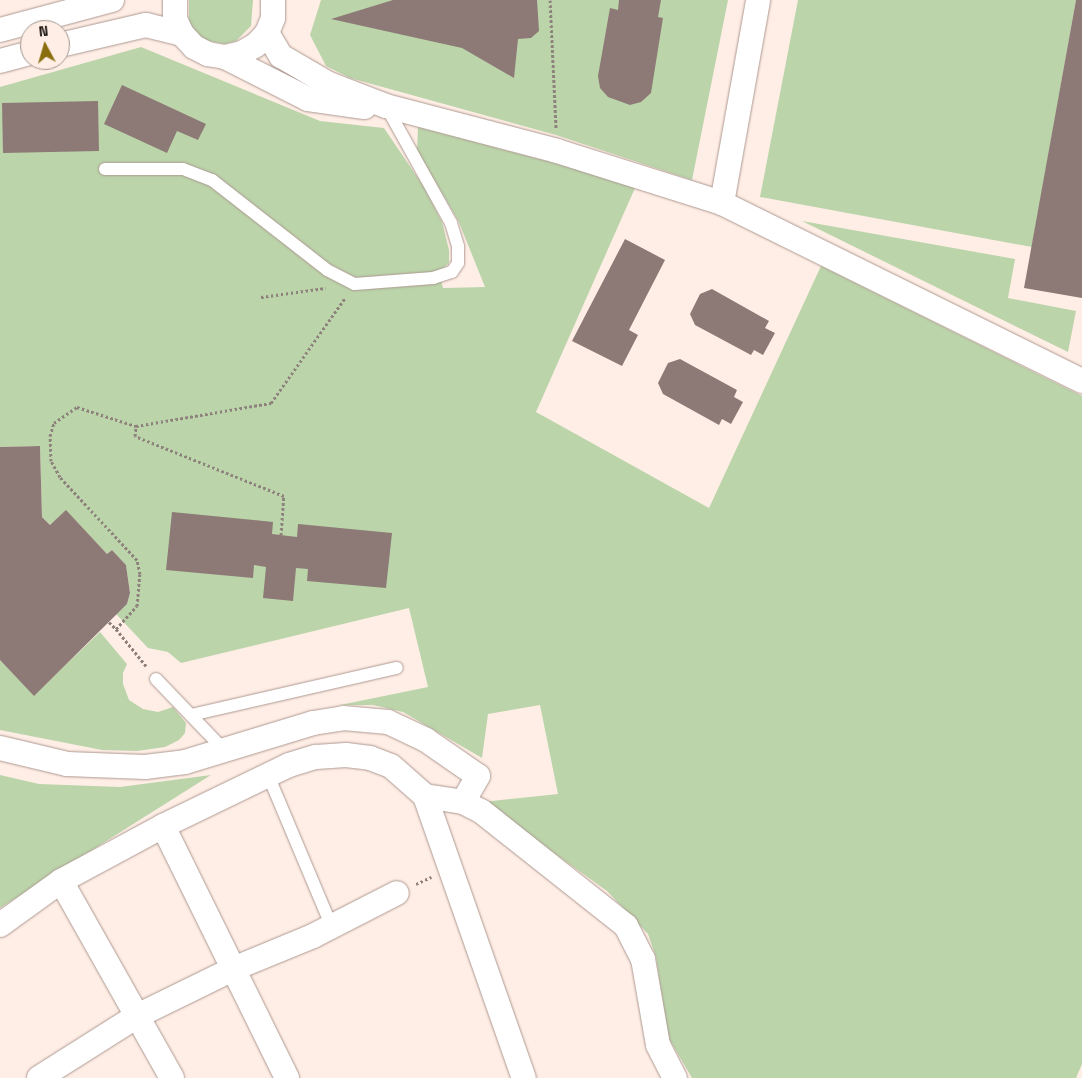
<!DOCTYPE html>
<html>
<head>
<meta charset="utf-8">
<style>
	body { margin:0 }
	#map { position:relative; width:1082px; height:1078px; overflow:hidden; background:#ffeee6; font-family:"Space Grotesk",sans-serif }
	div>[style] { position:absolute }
	.green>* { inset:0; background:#bbd4aa }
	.building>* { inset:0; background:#8d7976 }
	.path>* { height:3px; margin-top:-1.5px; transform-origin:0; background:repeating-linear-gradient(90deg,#8e827c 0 2.5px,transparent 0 5px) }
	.roads { filter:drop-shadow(0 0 1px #ad9991) drop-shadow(0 0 1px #ad9991) }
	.lane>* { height:12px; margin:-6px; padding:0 6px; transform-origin:6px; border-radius:6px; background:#fff }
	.street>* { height:24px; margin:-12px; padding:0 12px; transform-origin:12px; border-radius:12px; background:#fff }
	span { translate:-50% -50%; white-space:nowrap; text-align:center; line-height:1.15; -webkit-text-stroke:4px #ffeee6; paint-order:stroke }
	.north { position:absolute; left:20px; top:20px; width:50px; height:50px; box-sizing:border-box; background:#ffeee6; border:1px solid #a1948e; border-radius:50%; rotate:354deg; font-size:14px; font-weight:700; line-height:20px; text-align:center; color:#150e0b }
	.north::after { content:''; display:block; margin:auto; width:18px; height:22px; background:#896e0e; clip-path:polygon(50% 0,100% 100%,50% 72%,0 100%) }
</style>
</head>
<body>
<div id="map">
	<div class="green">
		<div style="clip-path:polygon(189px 0,253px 0,251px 26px,236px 41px,225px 44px,204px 40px,189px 25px)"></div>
		<div style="clip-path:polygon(321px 0,728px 0,692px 180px,556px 135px,350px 78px,326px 66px,310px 35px)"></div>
		<div style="clip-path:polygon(798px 0,1076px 0,1032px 247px,760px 197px)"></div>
		<div style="clip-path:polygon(141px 47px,320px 121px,384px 128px,424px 187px,442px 222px,449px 250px,449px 263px,439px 272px,443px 288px,485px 287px,458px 220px,417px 151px,418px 127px,612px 178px,635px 188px,536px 412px,709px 508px,821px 266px,1082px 396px,1082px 1064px,1076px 1078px,692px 1078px,668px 1037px,656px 957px,648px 934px,607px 891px,483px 802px,558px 794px,540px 705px,488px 714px,482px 758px,403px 712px,373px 705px,340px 705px,428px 687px,409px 608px,181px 663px,168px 652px,148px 648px,116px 614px,127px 604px,130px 593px,126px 565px,112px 550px,107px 554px,66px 511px,50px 525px,42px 517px,40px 446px,0 447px,0 87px)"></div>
		<div style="clip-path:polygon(802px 221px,1015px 259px,1008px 298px,1076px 311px,1068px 352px)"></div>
		<div style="clip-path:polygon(100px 632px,127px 664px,123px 673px,123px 684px,129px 700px,143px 709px,158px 712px,173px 707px,186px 723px,185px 733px,179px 740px,165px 747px,137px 751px,102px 750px,0 730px,0 660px,34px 695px)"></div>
		<div style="clip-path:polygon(0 775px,39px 784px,120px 787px,211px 775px,0 908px)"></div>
	</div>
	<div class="building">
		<div style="clip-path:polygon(393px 0,537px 0,539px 31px,531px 38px,518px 39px,514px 78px,462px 48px,331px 19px)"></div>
		<div style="clip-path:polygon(619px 0,661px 0,658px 17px,663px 18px,651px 93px,641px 102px,630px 105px,608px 97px,600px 88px,598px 76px,610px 8px,618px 10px)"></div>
		<div style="clip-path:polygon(1076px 0,1082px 0,1082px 298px,1024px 288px)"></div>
		<div style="clip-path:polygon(122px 85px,206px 124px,198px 140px,177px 131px,167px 153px,104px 124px)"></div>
		<div style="clip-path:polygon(98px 101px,99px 151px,3px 153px,2px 103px)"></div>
		<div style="clip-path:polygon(625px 239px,665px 260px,629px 330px,638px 335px,622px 366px,572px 341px)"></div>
		<div style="clip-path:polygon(712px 289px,769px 321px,765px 328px,775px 333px,763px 355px,754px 350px,751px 355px,695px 325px,690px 314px,700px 294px)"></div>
		<div style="clip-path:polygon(680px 359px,737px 390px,734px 397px,743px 402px,731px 424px,722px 419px,719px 425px,663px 394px,658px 383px,668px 363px)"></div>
		<div style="clip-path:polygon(40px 446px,42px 517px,50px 525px,66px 510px,107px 554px,112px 550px,126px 565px,130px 593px,127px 604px,34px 696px,0 660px,0 447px)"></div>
		<div style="clip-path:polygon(172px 512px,273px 522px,272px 534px,297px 537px,298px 524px,392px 533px,386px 588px,307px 581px,308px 569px,296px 568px,293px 601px,263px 598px,266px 567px,254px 565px,253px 578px,166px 570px)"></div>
	</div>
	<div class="path">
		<div style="left:550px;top:0;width:129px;rotate:87.3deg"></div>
		<div style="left:261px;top:297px;width:65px;rotate:-8deg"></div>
		<div style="left:281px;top:535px;width:39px;rotate:-86deg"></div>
		<div style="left:284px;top:496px;width:161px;rotate:-158.1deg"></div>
		<div style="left:135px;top:436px;width:10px;rotate:-84deg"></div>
		<div style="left:136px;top:426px;width:137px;rotate:-9.7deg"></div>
		<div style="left:271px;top:403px;width:128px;rotate:-54.8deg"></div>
		<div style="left:109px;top:622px;width:10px;rotate:45deg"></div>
		<div style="left:116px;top:629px;width:31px;rotate:-48deg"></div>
		<div style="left:137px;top:606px;width:32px;rotate:-85deg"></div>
		<div style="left:140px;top:574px;width:14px;rotate:-102deg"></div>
		<div style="left:137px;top:560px;width:113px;rotate:-132.9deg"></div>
		<div style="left:60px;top:477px;width:18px;rotate:-119deg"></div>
		<div style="left:51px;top:461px;width:25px;rotate:-92deg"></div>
		<div style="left:50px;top:436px;width:14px;rotate:-73deg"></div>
		<div style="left:54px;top:423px;width:28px;rotate:-35deg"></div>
		<div style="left:77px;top:407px;width:62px;rotate:17.9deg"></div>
		<div style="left:116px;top:629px;width:49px;rotate:50.8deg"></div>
		<div style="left:416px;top:884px;width:17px;rotate:-25deg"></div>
	</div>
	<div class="roads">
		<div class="lane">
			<div style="left:105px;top:169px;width:78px"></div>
			<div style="left:183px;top:169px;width:31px;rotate:21deg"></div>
			<div style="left:212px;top:180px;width:146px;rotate:38deg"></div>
			<div style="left:327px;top:270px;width:31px;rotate:27deg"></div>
			<div style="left:355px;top:284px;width:78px;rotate:-4.4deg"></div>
			<div style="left:433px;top:278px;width:20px;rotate:-18deg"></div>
			<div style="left:452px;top:272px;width:11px;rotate:-56deg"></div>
			<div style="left:458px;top:263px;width:17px;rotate:-90deg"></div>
			<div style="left:458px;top:246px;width:24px;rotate:-107deg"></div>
			<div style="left:451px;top:223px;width:134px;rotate:-119.1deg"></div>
			<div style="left:156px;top:679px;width:100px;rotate:46.2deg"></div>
			<div style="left:191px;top:715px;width:211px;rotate:-12.9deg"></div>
			<div style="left:268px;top:775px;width:165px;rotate:67.2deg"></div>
		</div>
		<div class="street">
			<div style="left:175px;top:0;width:19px;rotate:90deg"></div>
			<div style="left:175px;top:19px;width:17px;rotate:65deg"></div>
			<div style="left:182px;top:34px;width:18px;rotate:47deg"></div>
			<div style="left:194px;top:47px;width:16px;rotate:27deg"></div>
			<div style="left:208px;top:54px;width:17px;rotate:10deg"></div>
			<div style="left:225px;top:57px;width:17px;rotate:-13deg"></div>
			<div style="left:242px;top:53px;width:16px;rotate:-30deg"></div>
			<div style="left:256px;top:45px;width:16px;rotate:-47deg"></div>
			<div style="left:267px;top:33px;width:16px;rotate:-68deg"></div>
			<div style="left:273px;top:18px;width:18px;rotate:-90deg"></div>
			<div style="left:0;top:30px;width:116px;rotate:-15deg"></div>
			<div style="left:267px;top:33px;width:27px;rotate:59deg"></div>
			<div style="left:281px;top:56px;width:56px;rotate:30.3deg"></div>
			<div style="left:329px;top:84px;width:61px;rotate:21.1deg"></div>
			<div style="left:386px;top:106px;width:177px;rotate:14.7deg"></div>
			<div style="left:557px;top:151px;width:173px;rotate:17.5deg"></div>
			<div style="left:722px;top:203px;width:402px;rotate:26.3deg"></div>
			<div style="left:60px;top:45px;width:88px;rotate:-13.1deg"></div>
			<div style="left:146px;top:25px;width:37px;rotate:14deg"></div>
			<div style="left:225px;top:57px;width:93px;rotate:26.8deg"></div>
			<div style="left:308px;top:99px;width:57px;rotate:8.1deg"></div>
			<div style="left:0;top:61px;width:31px;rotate:-15deg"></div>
			<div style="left:722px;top:203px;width:206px;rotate:-79.9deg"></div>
			<div style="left:0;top:748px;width:69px;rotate:13.4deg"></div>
			<div style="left:67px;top:764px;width:78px;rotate:2.2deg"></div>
			<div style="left:145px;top:767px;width:40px;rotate:-7.1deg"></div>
			<div style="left:185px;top:762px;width:134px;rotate:-16.9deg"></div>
			<div style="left:313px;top:723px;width:30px;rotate:-9deg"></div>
			<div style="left:343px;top:718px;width:45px;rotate:5.1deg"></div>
			<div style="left:388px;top:722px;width:42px;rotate:25.3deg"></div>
			<div style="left:426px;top:740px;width:63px;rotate:34.7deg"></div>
			<div style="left:478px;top:776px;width:30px;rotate:120deg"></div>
			<div style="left:425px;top:796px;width:38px;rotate:9deg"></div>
			<div style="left:463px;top:802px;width:20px;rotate:27deg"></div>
			<div style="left:481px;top:811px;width:185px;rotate:38.4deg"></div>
			<div style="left:626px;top:926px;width:37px;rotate:63deg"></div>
			<div style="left:643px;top:959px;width:87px;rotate:80.1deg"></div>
			<div style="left:658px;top:1045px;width:37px;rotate:63deg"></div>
			<div style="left:163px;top:826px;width:281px;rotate:63.8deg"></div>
			<div style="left:0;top:925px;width:75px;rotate:-35.8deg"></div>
			<div style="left:39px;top:1078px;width:116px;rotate:-32.3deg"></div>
			<div style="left:137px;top:1016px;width:107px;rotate:-26.1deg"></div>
			<div style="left:233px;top:969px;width:87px;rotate:-22.4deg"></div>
			<div style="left:313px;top:936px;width:94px;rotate:-27.1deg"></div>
			<div style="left:172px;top:1078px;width:226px;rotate:-119.4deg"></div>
			<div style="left:61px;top:881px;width:116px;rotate:-28.3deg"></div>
			<div style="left:163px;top:826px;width:140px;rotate:-25.8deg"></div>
			<div style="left:289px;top:765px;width:28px;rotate:-17deg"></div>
			<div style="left:316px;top:757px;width:30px;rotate:-4deg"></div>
			<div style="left:346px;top:755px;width:24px;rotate:7deg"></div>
			<div style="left:370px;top:758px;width:22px;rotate:21deg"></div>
			<div style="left:391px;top:766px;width:45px;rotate:41.4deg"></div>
			<div style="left:425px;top:796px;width:299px;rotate:70.7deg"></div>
		</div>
	</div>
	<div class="north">N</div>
</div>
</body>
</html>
